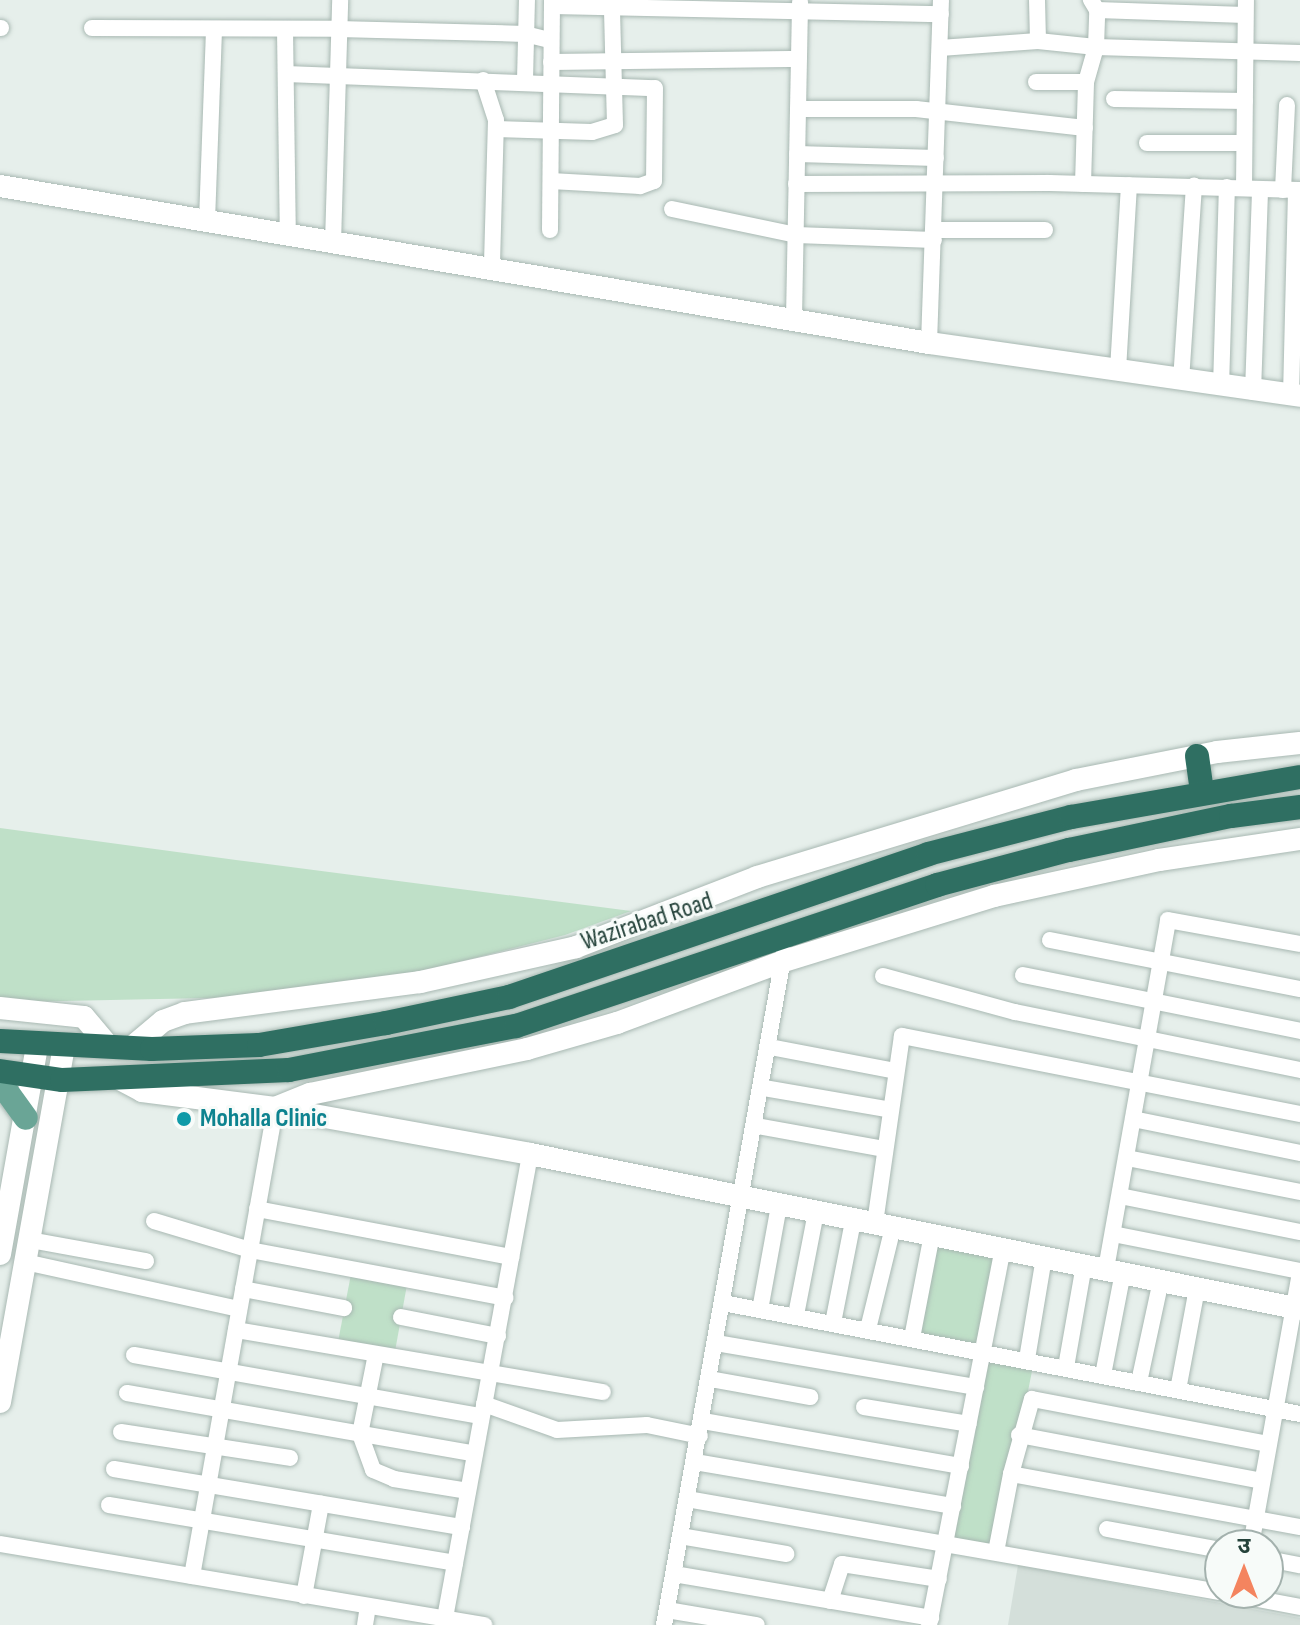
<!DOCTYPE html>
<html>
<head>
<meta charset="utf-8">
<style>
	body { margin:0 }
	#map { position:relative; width:1300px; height:1625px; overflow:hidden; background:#e6efeb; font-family:"Sofia Sans Condensed","Noto Sans Devanagari",sans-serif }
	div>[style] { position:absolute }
	.built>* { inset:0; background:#d4dfda }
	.green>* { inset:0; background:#bfe0c8 }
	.roads { filter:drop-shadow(0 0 2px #a8b8b2) drop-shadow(0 0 2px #a8b8b2) }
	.street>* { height:16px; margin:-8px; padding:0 8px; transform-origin:8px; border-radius:8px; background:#fff }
	.secondary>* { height:22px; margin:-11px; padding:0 11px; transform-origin:11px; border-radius:11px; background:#fff }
	.primary>* { height:24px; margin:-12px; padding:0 12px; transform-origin:12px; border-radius:12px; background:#6aa596 }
	.highway>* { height:24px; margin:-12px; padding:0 12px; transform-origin:12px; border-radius:12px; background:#2f6f62 }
	.dots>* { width:22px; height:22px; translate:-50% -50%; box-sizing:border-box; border:4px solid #f7fbf9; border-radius:50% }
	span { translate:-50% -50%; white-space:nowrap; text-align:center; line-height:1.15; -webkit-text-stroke:6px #f7fbf9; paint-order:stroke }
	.street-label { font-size:26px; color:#24423a }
	.culture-label { font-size:26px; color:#0d838f; font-weight:700 }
	.left { translate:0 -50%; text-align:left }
	.north { position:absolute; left:1204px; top:1529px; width:80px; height:80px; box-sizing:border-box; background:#f7fbf9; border:2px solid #a3b1ad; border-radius:50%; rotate:0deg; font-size:22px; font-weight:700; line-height:32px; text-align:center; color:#24423a }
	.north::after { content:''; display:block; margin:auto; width:28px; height:36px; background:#f4845f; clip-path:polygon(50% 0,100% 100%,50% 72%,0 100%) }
</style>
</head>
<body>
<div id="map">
	<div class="built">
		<div style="clip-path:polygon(1018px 1565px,1300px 1618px,1300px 1625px,1008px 1625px)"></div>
	</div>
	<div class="green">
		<div style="clip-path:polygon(0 828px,236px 860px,631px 911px,565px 935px,403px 976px,262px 997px,14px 1002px,0 1000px)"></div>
		<div style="clip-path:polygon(932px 1234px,1003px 1249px,983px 1351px,1034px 1361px,996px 1552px,946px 1542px,983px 1351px,912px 1338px)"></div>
		<div style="clip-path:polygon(352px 1269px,408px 1279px,394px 1357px,337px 1347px)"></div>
	</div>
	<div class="roads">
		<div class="street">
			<div style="left:1037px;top:0;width:41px;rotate:88.6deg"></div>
			<div style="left:552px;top:6px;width:389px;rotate:1.2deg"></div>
			<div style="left:1097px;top:10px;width:148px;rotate:1.9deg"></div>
			<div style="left:0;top:28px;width:1px"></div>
			<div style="left:92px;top:28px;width:246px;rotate:0.2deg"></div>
			<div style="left:338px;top:29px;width:187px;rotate:1.5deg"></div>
			<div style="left:525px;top:34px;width:25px;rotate:14deg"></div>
			<div style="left:285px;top:30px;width:205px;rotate:89.2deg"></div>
			<div style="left:940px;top:48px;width:98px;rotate:-4.1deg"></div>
			<div style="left:1038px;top:41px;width:58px;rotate:5.9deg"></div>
			<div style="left:1096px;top:47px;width:204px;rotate:1.7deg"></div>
			<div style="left:551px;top:62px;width:246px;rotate:-0.7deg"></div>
			<div style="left:286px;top:74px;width:369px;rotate:2.2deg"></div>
			<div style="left:655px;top:88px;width:93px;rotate:90.6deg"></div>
			<div style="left:654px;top:181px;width:15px;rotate:160deg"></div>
			<div style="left:640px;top:186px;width:89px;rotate:-176.8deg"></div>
			<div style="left:483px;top:80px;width:42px;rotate:72deg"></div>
			<div style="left:496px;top:120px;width:147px;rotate:91.6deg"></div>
			<div style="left:525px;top:80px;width:80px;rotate:-88.6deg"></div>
			<div style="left:1036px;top:82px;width:50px"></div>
			<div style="left:1114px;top:99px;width:131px;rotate:0.9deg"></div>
			<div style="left:798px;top:109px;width:118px"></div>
			<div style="left:916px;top:109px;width:170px;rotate:6.4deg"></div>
			<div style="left:496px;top:129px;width:96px;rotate:1.8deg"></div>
			<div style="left:592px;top:132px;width:24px;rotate:-17deg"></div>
			<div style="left:615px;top:125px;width:118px;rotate:-91.5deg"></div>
			<div style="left:1147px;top:143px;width:97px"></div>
			<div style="left:797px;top:154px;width:139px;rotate:1.6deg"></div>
			<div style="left:796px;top:184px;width:253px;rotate:-0.2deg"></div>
			<div style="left:1049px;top:183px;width:251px;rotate:1.6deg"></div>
			<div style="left:1083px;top:184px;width:102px;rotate:-88.3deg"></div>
			<div style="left:1086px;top:82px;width:36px;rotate:-74deg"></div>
			<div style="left:1096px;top:47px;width:37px;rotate:-88deg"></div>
			<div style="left:1097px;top:10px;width:12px;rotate:-121deg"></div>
			<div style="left:1244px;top:187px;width:187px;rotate:-89.4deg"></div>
			<div style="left:1283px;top:190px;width:85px;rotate:-87.3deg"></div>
			<div style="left:672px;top:209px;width:127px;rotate:11.8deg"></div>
			<div style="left:796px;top:235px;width:138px;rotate:2.1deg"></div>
			<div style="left:207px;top:221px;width:192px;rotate:-87.9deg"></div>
			<div style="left:550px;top:230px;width:230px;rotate:-89.5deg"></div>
			<div style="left:934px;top:230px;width:111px"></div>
			<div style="left:333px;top:243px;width:243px;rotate:-88.3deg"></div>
			<div style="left:794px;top:318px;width:316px;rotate:-88.9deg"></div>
			<div style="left:929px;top:343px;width:343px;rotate:-88deg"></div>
			<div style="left:1118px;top:370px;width:185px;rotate:-86.6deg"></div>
			<div style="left:1181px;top:381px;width:196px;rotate:-86.2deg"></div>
			<div style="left:1221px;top:387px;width:200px;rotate:-88.3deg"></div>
			<div style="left:1253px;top:392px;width:203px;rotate:-88deg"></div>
			<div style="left:1291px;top:396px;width:206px;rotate:-88.6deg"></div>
			<div style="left:1050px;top:940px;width:255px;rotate:11.1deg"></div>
			<div style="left:1023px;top:975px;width:283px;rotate:11.4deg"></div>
			<div style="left:883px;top:976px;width:137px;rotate:15.3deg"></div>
			<div style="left:1015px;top:1012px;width:291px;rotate:11.5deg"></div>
			<div style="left:770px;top:1047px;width:128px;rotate:10.8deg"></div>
			<div style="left:764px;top:1088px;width:129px;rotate:9.8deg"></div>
			<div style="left:1133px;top:1119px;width:170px;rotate:11.5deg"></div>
			<div style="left:757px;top:1126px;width:130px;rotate:10.2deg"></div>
			<div style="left:1127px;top:1158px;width:176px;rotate:11.1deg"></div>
			<div style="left:1120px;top:1196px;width:184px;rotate:11.3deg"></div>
			<div style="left:257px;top:1209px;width:259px;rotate:10.7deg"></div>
			<div style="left:154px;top:1221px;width:100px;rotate:16.8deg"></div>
			<div style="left:250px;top:1250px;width:260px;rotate:10.6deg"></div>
			<div style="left:875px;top:1223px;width:189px;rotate:-81.8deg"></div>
			<div style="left:902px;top:1036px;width:406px;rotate:11.1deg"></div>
			<div style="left:1113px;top:1234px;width:191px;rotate:11.2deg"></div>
			<div style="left:30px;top:1240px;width:118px;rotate:10.3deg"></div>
			<div style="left:25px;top:1262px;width:219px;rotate:12.4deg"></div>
			<div style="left:1106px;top:1269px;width:354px;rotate:-79.9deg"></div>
			<div style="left:1168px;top:920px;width:134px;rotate:10.3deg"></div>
			<div style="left:243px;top:1289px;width:103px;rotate:10.7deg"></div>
			<div style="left:723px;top:1303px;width:588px;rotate:10.89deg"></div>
			<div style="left:760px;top:1310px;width:107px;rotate:-79.7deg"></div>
			<div style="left:796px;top:1315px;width:105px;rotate:-79deg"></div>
			<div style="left:401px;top:1317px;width:99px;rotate:11.1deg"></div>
			<div style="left:833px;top:1323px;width:104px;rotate:-78.9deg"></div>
			<div style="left:868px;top:1329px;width:105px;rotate:-76.2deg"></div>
			<div style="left:236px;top:1330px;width:372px;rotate:9.6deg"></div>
			<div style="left:912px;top:1338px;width:106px;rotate:-79.1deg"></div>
			<div style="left:716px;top:1343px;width:264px;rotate:9.6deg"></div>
			<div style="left:376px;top:1354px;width:82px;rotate:101.3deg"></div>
			<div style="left:360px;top:1434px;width:38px;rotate:70deg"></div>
			<div style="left:373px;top:1470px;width:23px;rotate:23deg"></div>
			<div style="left:394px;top:1479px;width:75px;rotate:9.2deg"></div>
			<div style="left:134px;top:1355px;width:352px;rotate:10deg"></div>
			<div style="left:1027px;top:1359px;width:103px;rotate:-80.5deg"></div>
			<div style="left:1066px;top:1367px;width:104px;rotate:-80deg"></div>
			<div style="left:1103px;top:1375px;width:105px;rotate:-79deg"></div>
			<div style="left:710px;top:1379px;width:102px;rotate:10.2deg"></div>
			<div style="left:1139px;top:1382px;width:104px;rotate:-77.8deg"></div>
			<div style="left:1178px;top:1390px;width:104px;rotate:-79.4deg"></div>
			<div style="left:127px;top:1393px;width:353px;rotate:9.9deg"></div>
			<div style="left:484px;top:1404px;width:77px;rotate:19.6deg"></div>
			<div style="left:557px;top:1430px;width:90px;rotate:-3.2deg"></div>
			<div style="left:647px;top:1425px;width:54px;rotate:11.7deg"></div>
			<div style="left:864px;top:1407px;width:106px;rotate:9.2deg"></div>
			<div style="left:703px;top:1421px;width:262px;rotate:9.9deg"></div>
			<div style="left:121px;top:1432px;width:171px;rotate:8.7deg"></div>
			<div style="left:1019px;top:1435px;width:247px;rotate:10.7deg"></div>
			<div style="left:695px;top:1462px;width:262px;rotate:9.7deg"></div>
			<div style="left:114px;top:1469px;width:353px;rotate:9.5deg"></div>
			<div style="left:1011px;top:1474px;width:78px;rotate:-74.4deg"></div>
			<div style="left:1032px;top:1399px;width:241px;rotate:10.8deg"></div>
			<div style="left:687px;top:1499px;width:541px;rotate:9.9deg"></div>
			<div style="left:109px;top:1505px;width:351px;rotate:9.5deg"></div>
			<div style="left:1107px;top:1529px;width:115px;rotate:10.5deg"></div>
			<div style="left:680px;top:1536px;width:108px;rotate:9.6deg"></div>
			<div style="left:0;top:1544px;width:491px;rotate:9.5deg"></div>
			<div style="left:1251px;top:1545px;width:275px;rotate:-79.8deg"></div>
			<div style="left:996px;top:1552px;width:79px;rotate:-79.1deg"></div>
			<div style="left:1011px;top:1474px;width:294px;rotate:10.4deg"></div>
			<div style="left:1268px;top:1559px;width:33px;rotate:11deg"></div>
			<div style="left:674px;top:1574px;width:261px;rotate:9.7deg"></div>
			<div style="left:192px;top:1576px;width:475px;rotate:-79.9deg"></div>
			<div style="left:1226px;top:1593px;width:75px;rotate:10.7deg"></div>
			<div style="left:304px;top:1596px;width:94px;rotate:-79.5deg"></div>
			<div style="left:830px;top:1601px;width:39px;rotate:-72deg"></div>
			<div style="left:842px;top:1564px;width:98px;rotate:8.8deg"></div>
			<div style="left:667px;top:1610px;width:91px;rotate:9.5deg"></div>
			<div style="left:445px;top:1618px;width:472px;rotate:-79.6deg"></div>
			<div style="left:365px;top:1625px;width:19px;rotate:-81deg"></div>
			<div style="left:664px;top:1625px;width:683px;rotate:-79.88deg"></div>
			<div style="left:929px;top:1625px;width:383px;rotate:-78.9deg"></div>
		</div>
		<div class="secondary">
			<div style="left:0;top:186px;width:942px;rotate:9.59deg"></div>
			<div style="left:929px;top:343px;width:375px;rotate:8.1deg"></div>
			<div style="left:0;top:1008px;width:84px;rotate:6.1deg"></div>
			<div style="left:84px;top:1017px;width:39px;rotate:50deg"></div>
			<div style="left:131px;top:1048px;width:42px;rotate:-40.2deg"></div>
			<div style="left:163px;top:1021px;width:23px;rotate:-20deg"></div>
			<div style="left:185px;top:1013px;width:237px;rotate:-7.5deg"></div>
			<div style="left:420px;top:982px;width:160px;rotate:-12.6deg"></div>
			<div style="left:576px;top:947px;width:194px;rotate:-21.1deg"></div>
			<div style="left:757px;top:877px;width:333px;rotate:-16.9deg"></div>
			<div style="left:1076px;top:780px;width:144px;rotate:-11.2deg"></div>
			<div style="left:1217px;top:752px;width:83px;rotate:-6.2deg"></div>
			<div style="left:116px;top:1077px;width:30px;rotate:28deg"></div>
			<div style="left:142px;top:1091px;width:134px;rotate:7.3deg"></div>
			<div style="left:275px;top:1108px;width:259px;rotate:10.2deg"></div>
			<div style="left:530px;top:1154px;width:785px;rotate:11.38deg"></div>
			<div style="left:275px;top:1108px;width:38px;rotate:-22deg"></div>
			<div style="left:310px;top:1094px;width:222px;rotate:-11.7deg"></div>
			<div style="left:527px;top:1049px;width:94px;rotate:-16.1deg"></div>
			<div style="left:617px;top:1023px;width:178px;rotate:-20.4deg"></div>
			<div style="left:784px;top:961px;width:220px;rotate:-17.2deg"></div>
			<div style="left:994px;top:896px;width:169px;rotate:-12.3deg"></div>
			<div style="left:1159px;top:860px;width:143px;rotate:-8.5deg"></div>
			<div style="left:0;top:1254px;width:211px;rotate:-79.9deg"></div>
			<div style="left:0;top:1402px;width:361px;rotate:-79.8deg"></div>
		</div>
		<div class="primary">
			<div style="left:0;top:1082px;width:44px;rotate:54.2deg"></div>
		</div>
		<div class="highway">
			<div style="left:1197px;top:756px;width:35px;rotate:82deg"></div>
			<div style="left:0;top:1041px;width:152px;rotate:3deg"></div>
			<div style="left:152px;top:1049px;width:107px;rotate:-2.1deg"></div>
			<div style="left:259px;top:1045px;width:129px;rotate:-9.8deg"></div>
			<div style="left:386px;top:1023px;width:126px;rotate:-11.9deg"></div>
			<div style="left:509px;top:997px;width:443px;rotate:-18.8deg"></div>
			<div style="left:928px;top:854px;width:148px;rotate:-14.5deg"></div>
			<div style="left:1071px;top:817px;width:232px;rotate:-9.9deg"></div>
			<div style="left:0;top:1071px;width:63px;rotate:8.3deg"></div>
			<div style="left:62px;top:1080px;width:227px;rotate:-2.5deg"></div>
			<div style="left:289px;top:1070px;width:231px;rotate:-11deg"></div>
			<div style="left:516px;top:1026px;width:444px;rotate:-18.5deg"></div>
			<div style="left:937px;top:885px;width:137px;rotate:-14.9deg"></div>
			<div style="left:1069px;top:850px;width:166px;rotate:-11.9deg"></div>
			<div style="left:1231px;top:816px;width:70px;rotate:-7.4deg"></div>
		</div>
	</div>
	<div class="dots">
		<div style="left:184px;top:1119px;background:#0f9aa8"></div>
	</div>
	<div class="street-label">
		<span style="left:647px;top:922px;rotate:-18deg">Wazirabad Road</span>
	</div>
	<div class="culture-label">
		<span class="left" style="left:200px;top:1119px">Mohalla Clinic</span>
	</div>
	<div class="north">उ</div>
</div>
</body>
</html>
